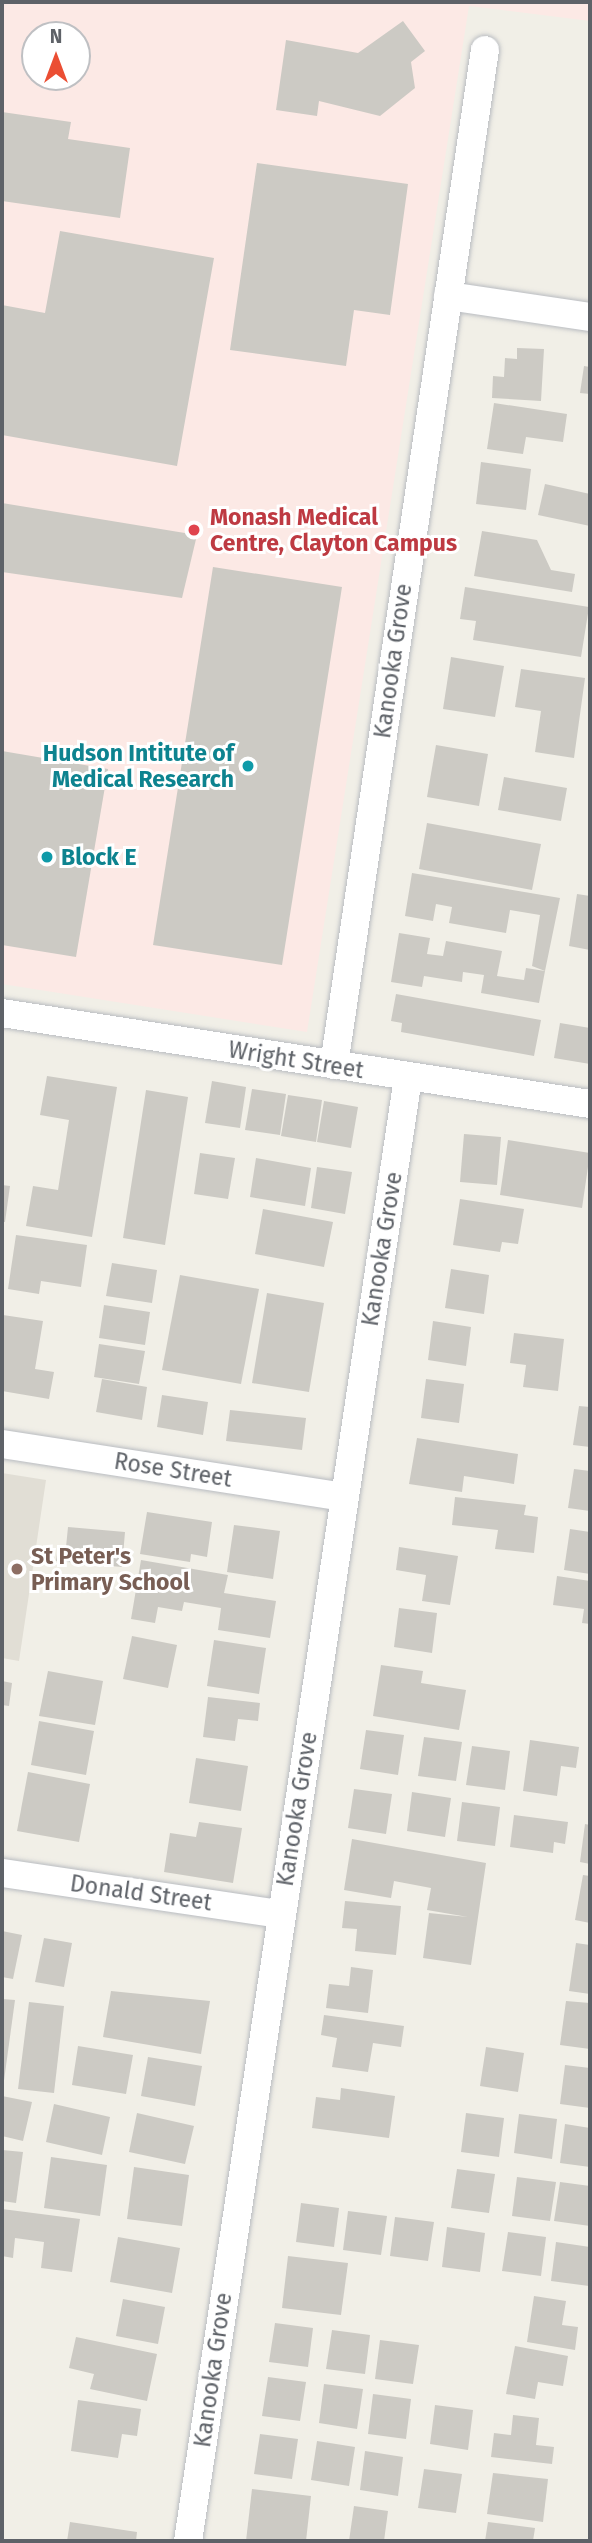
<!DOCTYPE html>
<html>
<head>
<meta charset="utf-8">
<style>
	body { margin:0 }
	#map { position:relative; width:592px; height:2543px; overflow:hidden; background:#f1efe7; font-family:"Fira Sans",sans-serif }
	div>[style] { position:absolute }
	.education>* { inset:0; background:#e1ded5 }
	.medical>* { inset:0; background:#fce9e5 }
	.building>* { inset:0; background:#cccac4 }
	.roads { filter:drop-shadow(0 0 2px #b9bcc1) drop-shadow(0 0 2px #b9bcc1) }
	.minor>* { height:28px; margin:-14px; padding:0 14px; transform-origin:14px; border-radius:14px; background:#fff }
	.dots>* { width:19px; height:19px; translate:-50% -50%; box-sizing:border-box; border:4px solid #fff; border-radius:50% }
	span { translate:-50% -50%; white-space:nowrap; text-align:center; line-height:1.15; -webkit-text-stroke:6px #fff; paint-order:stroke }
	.health-label { font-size:23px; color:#be3a42; font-weight:700 }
	.left { translate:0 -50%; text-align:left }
	.street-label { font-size:23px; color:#5e6268 }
	.culture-label { font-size:23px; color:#0d838f; font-weight:700 }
	.right { translate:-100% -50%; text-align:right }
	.education-label { font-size:23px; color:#785e54; font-weight:700 }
	.frame { position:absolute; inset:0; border:4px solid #5e6268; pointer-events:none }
	.north { position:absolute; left:21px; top:21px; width:70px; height:70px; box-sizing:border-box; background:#fff; border:2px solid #bfc0c3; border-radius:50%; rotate:0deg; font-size:19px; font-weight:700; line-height:28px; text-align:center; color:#5e6268 }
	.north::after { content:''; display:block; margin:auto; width:24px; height:32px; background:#eb4e33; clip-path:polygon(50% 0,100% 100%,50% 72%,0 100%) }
</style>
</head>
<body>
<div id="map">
	<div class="education">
		<div style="clip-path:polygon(2px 1473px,46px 1480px,19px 1661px,2px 1658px)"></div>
	</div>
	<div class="medical">
		<div style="clip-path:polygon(evenodd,2px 2px,590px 2px,590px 21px,469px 6px,307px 1032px,2px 984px,2px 2px,35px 35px,77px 35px,77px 77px,35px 77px,35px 35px)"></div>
	</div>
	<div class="building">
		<div style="clip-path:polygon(403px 21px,425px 51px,411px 62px,415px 88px,380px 116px,319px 101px,317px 116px,276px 110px,286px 40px,358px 53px)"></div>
		<div style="clip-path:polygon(2px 112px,71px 122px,68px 139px,130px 148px,120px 218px,2px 201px)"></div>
		<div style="clip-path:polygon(257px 163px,408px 184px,390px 315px,354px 310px,346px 366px,230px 350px)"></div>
		<div style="clip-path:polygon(60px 231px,214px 258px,177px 466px,2px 435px,2px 305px,45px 313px)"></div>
		<div style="clip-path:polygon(517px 348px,544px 349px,541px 401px,492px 398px,493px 376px,504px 377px,505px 358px,517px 359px)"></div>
		<div style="clip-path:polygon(584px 366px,590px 367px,590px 394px,580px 393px)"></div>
		<div style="clip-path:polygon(494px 403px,567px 414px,563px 442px,526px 437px,523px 454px,487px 449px)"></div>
		<div style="clip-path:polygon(481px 462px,531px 469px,526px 510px,476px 504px)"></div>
		<div style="clip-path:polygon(545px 484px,590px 494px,590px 526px,538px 515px)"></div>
		<div style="clip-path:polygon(2px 503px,197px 535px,182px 598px,2px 572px)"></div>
		<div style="clip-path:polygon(482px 531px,537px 540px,551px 570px,575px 574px,572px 592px,474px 576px)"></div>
		<div style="clip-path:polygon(213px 567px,342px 587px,282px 965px,153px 945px)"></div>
		<div style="clip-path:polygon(465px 587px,589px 607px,581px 657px,473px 640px,476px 621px,460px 619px)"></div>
		<div style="clip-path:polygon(451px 657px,504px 666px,495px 717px,443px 709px)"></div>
		<div style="clip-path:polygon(521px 669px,585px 678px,574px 758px,535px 752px,541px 711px,515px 707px)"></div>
		<div style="clip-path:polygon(436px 745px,488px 754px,479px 806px,427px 797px)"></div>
		<div style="clip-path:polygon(2px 751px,108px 769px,76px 957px,2px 945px)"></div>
		<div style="clip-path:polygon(504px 777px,567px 788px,561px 821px,498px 810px)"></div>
		<div style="clip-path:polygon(427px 823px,541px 844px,532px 890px,419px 869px)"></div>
		<div style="clip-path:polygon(412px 873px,560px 898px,545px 971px,532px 966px,540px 915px,510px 910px,506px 933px,449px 923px,452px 907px,436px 904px,433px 921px,405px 916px)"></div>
		<div style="clip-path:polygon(577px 894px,590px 896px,590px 950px,569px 946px)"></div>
		<div style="clip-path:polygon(399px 933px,430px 938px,427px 954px,443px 956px,446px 941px,502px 951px,497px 976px,524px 980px,526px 968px,545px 971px,539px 1003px,481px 993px,484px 975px,463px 972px,462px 982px,424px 976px,422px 987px,391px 982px)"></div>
		<div style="clip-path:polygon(396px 994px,541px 1020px,534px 1056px,401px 1032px,402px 1023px,391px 1021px)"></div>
		<div style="clip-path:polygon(560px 1023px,590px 1028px,590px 1064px,554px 1058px)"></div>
		<div style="clip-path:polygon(47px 1076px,117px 1087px,92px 1237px,26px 1226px,33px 1186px,58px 1190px,69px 1120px,40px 1115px)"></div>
		<div style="clip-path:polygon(212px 1081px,246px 1087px,240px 1128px,205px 1123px)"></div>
		<div style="clip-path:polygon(252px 1089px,286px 1094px,280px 1135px,245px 1130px)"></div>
		<div style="clip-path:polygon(146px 1090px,188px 1097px,165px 1245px,123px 1238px)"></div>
		<div style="clip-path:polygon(288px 1095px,322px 1100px,316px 1142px,281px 1136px)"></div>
		<div style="clip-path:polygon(324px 1101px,358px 1107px,351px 1148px,317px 1142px)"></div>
		<div style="clip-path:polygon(464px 1134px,501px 1137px,497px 1185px,460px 1182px)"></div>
		<div style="clip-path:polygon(508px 1140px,590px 1153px,582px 1208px,500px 1195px)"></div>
		<div style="clip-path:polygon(200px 1153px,235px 1158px,228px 1199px,194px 1194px)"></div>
		<div style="clip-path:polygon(256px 1158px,311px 1168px,305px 1206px,250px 1197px)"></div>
		<div style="clip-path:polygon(317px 1167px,352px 1172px,345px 1214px,311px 1208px)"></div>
		<div style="clip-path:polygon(2px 1185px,10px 1186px,5px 1222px,2px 1222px)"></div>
		<div style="clip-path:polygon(460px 1199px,524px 1209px,518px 1244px,502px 1242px,500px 1252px,453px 1245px)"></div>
		<div style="clip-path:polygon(263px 1209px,333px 1222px,324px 1267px,255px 1254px)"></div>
		<div style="clip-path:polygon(16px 1235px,87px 1245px,81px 1287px,41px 1281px,39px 1294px,8px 1289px)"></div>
		<div style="clip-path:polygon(112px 1263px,157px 1270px,152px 1303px,106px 1296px)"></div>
		<div style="clip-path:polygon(451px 1269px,489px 1275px,484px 1314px,445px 1308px)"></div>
		<div style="clip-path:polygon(180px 1275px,259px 1289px,241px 1384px,162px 1370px)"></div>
		<div style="clip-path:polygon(267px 1293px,324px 1303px,309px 1392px,252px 1383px)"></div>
		<div style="clip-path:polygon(104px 1305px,150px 1312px,145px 1345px,99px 1338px)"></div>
		<div style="clip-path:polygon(3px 1315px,43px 1321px,35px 1369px,54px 1372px,49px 1399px,2px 1391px)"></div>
		<div style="clip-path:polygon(433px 1321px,471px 1327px,466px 1366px,428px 1360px)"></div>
		<div style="clip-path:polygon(514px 1333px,564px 1339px,558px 1391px,523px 1387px,526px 1365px,510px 1363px)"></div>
		<div style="clip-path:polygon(99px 1344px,145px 1351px,139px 1384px,94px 1377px)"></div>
		<div style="clip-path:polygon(102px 1379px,147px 1387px,142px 1420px,96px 1412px)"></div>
		<div style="clip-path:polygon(426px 1379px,464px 1384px,459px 1423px,421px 1418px)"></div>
		<div style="clip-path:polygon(162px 1395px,208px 1402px,203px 1435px,157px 1427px)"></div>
		<div style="clip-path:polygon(579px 1406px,590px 1407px,590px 1447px,573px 1445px)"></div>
		<div style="clip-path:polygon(230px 1410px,306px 1418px,302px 1450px,226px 1441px)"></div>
		<div style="clip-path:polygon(417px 1438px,518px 1454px,514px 1484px,464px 1476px,462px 1492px,409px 1484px)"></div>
		<div style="clip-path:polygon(574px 1469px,590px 1471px,590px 1511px,568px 1508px)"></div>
		<div style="clip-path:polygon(455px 1497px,526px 1505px,524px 1515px,538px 1517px,534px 1553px,495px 1549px,498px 1530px,452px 1525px)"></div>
		<div style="clip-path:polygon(147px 1512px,212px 1522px,207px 1557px,191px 1554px,190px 1562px,140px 1554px)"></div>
		<div style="clip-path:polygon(234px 1525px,280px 1531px,273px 1579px,227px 1572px)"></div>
		<div style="clip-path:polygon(68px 1527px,125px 1532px,122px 1567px,56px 1561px,58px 1547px,66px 1547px)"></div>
		<div style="clip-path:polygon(570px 1529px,590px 1532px,590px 1574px,564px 1570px)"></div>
		<div style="clip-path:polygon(399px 1547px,458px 1556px,450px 1605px,422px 1601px,426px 1575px,396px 1570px)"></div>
		<div style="clip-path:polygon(141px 1560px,228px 1575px,224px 1593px,276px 1601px,270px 1638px,218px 1630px,221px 1608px,184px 1602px,182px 1611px,158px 1607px,155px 1623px,131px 1619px)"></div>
		<div style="clip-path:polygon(557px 1576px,590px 1581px,590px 1624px,582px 1623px,584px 1609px,553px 1605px)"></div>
		<div style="clip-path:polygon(399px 1608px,437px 1613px,432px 1653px,394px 1647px)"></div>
		<div style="clip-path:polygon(132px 1636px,177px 1645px,168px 1688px,123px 1679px)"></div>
		<div style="clip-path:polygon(214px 1640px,266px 1648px,259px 1694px,207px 1686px)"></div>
		<div style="clip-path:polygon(381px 1665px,423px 1671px,421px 1683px,466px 1690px,459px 1730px,373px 1716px)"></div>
		<div style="clip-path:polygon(48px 1671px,103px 1681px,95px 1725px,39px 1716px)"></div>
		<div style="clip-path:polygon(2px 1681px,12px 1683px,9px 1706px,2px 1705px)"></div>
		<div style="clip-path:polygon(208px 1697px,260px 1703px,258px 1721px,238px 1719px,235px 1741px,203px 1737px)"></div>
		<div style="clip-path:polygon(39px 1721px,94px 1731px,86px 1775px,31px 1765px)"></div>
		<div style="clip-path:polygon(366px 1730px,404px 1735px,398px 1775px,360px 1769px)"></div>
		<div style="clip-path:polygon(424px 1737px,462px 1742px,456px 1781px,418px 1776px)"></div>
		<div style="clip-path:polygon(530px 1740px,579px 1747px,576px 1768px,561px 1766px,557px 1796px,523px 1791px)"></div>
		<div style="clip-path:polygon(472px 1746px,510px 1751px,505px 1790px,466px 1785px)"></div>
		<div style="clip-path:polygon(196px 1758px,248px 1766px,241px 1811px,189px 1803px)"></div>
		<div style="clip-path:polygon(28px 1772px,90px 1784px,79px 1842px,17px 1831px)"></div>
		<div style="clip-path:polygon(354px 1789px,392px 1794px,386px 1834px,348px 1828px)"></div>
		<div style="clip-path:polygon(412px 1792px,451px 1798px,445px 1837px,407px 1831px)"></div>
		<div style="clip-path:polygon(462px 1802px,500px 1807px,495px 1846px,457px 1841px)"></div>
		<div style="clip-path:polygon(514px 1815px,568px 1822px,565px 1844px,554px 1842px,553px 1853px,510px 1847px)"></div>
		<div style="clip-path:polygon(199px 1822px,242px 1828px,233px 1883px,164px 1872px,170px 1833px,196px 1837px)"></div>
		<div style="clip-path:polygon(585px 1824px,590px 1825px,590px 1864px,580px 1862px)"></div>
		<div style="clip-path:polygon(352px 1839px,486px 1863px,471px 1965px,423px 1958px,429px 1913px,468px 1917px,427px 1910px,431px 1888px,394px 1881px,391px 1898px,344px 1890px)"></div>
		<div style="clip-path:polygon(583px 1875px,590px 1876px,590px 1923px,575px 1920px)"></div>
		<div style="clip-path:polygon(345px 1901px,401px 1906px,396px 1955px,355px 1951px,357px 1929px,342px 1928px)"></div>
		<div style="clip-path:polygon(2px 1931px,22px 1935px,13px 1979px,2px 1977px)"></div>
		<div style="clip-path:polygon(44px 1938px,72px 1943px,64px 1987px,35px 1982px)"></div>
		<div style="clip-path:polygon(576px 1943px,590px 1945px,590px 1994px,569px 1991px)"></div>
		<div style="clip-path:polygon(351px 1967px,373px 1970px,368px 2013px,326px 2008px,329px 1984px,349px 1986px)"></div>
		<div style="clip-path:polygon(111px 1991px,210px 2001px,201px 2054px,103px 2037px)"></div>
		<div style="clip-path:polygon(2px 1999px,15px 2000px,3px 2088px,2px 2088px)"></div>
		<div style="clip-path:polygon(566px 2001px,590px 2003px,590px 2049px,560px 2045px)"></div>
		<div style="clip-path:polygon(29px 2002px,64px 2006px,54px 2093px,18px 2089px)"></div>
		<div style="clip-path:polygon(324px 2015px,404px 2026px,401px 2047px,373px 2043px,368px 2072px,332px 2067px,337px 2038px,321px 2035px)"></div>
		<div style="clip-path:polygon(78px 2046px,133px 2055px,126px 2094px,72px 2085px)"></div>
		<div style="clip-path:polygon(486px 2047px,524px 2053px,518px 2092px,480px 2086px)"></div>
		<div style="clip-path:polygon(148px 2057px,202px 2066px,195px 2106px,141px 2096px)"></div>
		<div style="clip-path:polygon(565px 2065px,590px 2068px,590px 2108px,560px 2104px)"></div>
		<div style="clip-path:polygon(341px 2088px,395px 2096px,389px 2138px,312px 2128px,316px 2097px,340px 2100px)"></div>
		<div style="clip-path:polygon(2px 2096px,32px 2102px,23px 2141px,2px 2136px)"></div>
		<div style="clip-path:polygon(54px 2104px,110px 2117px,102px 2155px,46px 2142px)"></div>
		<div style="clip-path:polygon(137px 2113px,194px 2126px,185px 2164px,129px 2152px)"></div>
		<div style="clip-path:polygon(466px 2113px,504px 2118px,499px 2157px,461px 2152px)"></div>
		<div style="clip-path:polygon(519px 2114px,557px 2119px,552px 2159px,514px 2153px)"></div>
		<div style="clip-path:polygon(565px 2124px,590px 2128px,590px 2167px,560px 2163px)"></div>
		<div style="clip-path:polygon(2px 2150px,23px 2152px,16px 2203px,2px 2201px)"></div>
		<div style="clip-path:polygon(51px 2157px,107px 2165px,100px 2216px,44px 2208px)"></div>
		<div style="clip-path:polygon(134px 2167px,189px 2175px,182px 2226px,127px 2219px)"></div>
		<div style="clip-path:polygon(457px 2169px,495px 2174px,489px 2213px,451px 2208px)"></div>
		<div style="clip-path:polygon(517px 2177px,556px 2182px,550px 2221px,512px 2216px)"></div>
		<div style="clip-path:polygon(560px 2182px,590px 2186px,590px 2226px,554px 2221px)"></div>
		<div style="clip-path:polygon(301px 2203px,339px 2208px,334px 2247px,296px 2242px)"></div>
		<div style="clip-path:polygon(2px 2209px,80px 2219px,72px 2272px,41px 2268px,44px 2242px,15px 2238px,13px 2258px,2px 2256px)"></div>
		<div style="clip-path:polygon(348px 2211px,387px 2216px,381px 2255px,343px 2250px)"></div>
		<div style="clip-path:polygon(395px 2217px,434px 2222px,428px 2261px,390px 2256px)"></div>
		<div style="clip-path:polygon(447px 2227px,485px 2233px,480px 2272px,442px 2267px)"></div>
		<div style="clip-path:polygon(508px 2232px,546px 2237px,541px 2276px,502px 2271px)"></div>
		<div style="clip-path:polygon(118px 2237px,180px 2248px,172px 2293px,110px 2282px)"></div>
		<div style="clip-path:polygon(556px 2242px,590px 2247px,589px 2286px,551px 2281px)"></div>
		<div style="clip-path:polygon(288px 2256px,348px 2263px,341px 2315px,282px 2308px)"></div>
		<div style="clip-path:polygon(534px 2296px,566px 2301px,562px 2325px,578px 2327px,575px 2350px,527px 2342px)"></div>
		<div style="clip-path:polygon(123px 2299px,165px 2307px,158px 2344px,116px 2336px)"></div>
		<div style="clip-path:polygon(275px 2323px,313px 2328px,308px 2367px,269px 2362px)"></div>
		<div style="clip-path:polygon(332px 2330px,370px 2335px,365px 2374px,326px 2369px)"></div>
		<div style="clip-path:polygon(76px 2337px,157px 2354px,147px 2401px,90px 2389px,94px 2374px,69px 2368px)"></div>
		<div style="clip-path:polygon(380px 2340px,419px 2345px,413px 2384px,375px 2379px)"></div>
		<div style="clip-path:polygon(515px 2346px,568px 2356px,563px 2386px,538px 2382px,535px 2399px,506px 2394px)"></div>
		<div style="clip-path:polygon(268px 2377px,306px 2382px,300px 2421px,262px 2416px)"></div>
		<div style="clip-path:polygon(324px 2384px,363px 2389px,357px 2429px,319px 2423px)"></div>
		<div style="clip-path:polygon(373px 2394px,411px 2399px,406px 2439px,368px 2434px)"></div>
		<div style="clip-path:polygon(78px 2400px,141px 2409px,137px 2436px,122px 2434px,118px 2458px,71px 2451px)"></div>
		<div style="clip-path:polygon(435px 2405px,473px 2410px,468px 2450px,430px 2444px)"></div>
		<div style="clip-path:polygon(513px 2415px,539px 2418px,536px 2445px,554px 2447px,552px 2464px,491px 2457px,494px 2433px,511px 2435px)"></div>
		<div style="clip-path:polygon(260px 2434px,298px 2439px,292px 2479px,254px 2474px)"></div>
		<div style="clip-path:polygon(317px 2441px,355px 2447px,349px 2486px,311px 2480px)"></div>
		<div style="clip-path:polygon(365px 2451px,403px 2457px,398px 2496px,360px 2490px)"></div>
		<div style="clip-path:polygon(424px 2469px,462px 2474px,456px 2513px,418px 2508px)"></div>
		<div style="clip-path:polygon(493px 2473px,548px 2479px,543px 2522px,487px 2514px)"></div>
		<div style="clip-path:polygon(252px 2489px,311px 2496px,306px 2541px,246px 2541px)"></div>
		<div style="clip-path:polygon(354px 2506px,388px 2511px,384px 2541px,349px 2541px)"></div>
		<div style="clip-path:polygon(70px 2522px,137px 2532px,136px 2541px,67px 2541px)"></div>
		<div style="clip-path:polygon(488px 2522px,535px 2528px,533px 2541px,485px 2541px)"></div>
	</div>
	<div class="roads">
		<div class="minor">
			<div style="left:448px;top:296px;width:144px;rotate:8.4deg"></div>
			<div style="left:2px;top:1013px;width:595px;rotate:8.8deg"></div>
			<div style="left:334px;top:1065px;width:1026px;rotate:-81.54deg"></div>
			<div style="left:2px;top:1444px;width:346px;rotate:8.8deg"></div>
			<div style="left:2px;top:1873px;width:282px;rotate:8.4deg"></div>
			<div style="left:188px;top:2541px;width:1479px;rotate:-81.45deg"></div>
		</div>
	</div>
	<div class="dots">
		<div style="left:194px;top:530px;background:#e0444e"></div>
		<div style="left:248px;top:766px;background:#0f9aa8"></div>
		<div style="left:47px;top:857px;background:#0f9aa8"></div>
		<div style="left:17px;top:1569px;background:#8d6e63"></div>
	</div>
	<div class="health-label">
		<span class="left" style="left:210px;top:530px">Monash Medical<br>Centre, Clayton Campus</span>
	</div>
	<div class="street-label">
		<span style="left:393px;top:661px;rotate:-82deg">Kanooka Grove</span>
		<span style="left:296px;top:1060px;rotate:9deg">Wright Street</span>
		<span style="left:382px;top:1249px;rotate:-81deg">Kanooka Grove</span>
		<span style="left:173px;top:1470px;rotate:9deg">Rose Street</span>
		<span style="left:297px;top:1809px;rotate:-81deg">Kanooka Grove</span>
		<span style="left:141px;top:1893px;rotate:8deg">Donald Street</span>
		<span style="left:213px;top:2370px;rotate:-82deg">Kanooka Grove</span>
	</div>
	<div class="culture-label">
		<span class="right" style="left:234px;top:766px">Hudson Intitute of<br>Medical Research</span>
		<span class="left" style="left:61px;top:857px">Block E</span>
	</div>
	<div class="education-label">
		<span class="left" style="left:31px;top:1569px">St Peter's<br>Primary School</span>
	</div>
	<div class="frame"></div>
	<div class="north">N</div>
</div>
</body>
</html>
